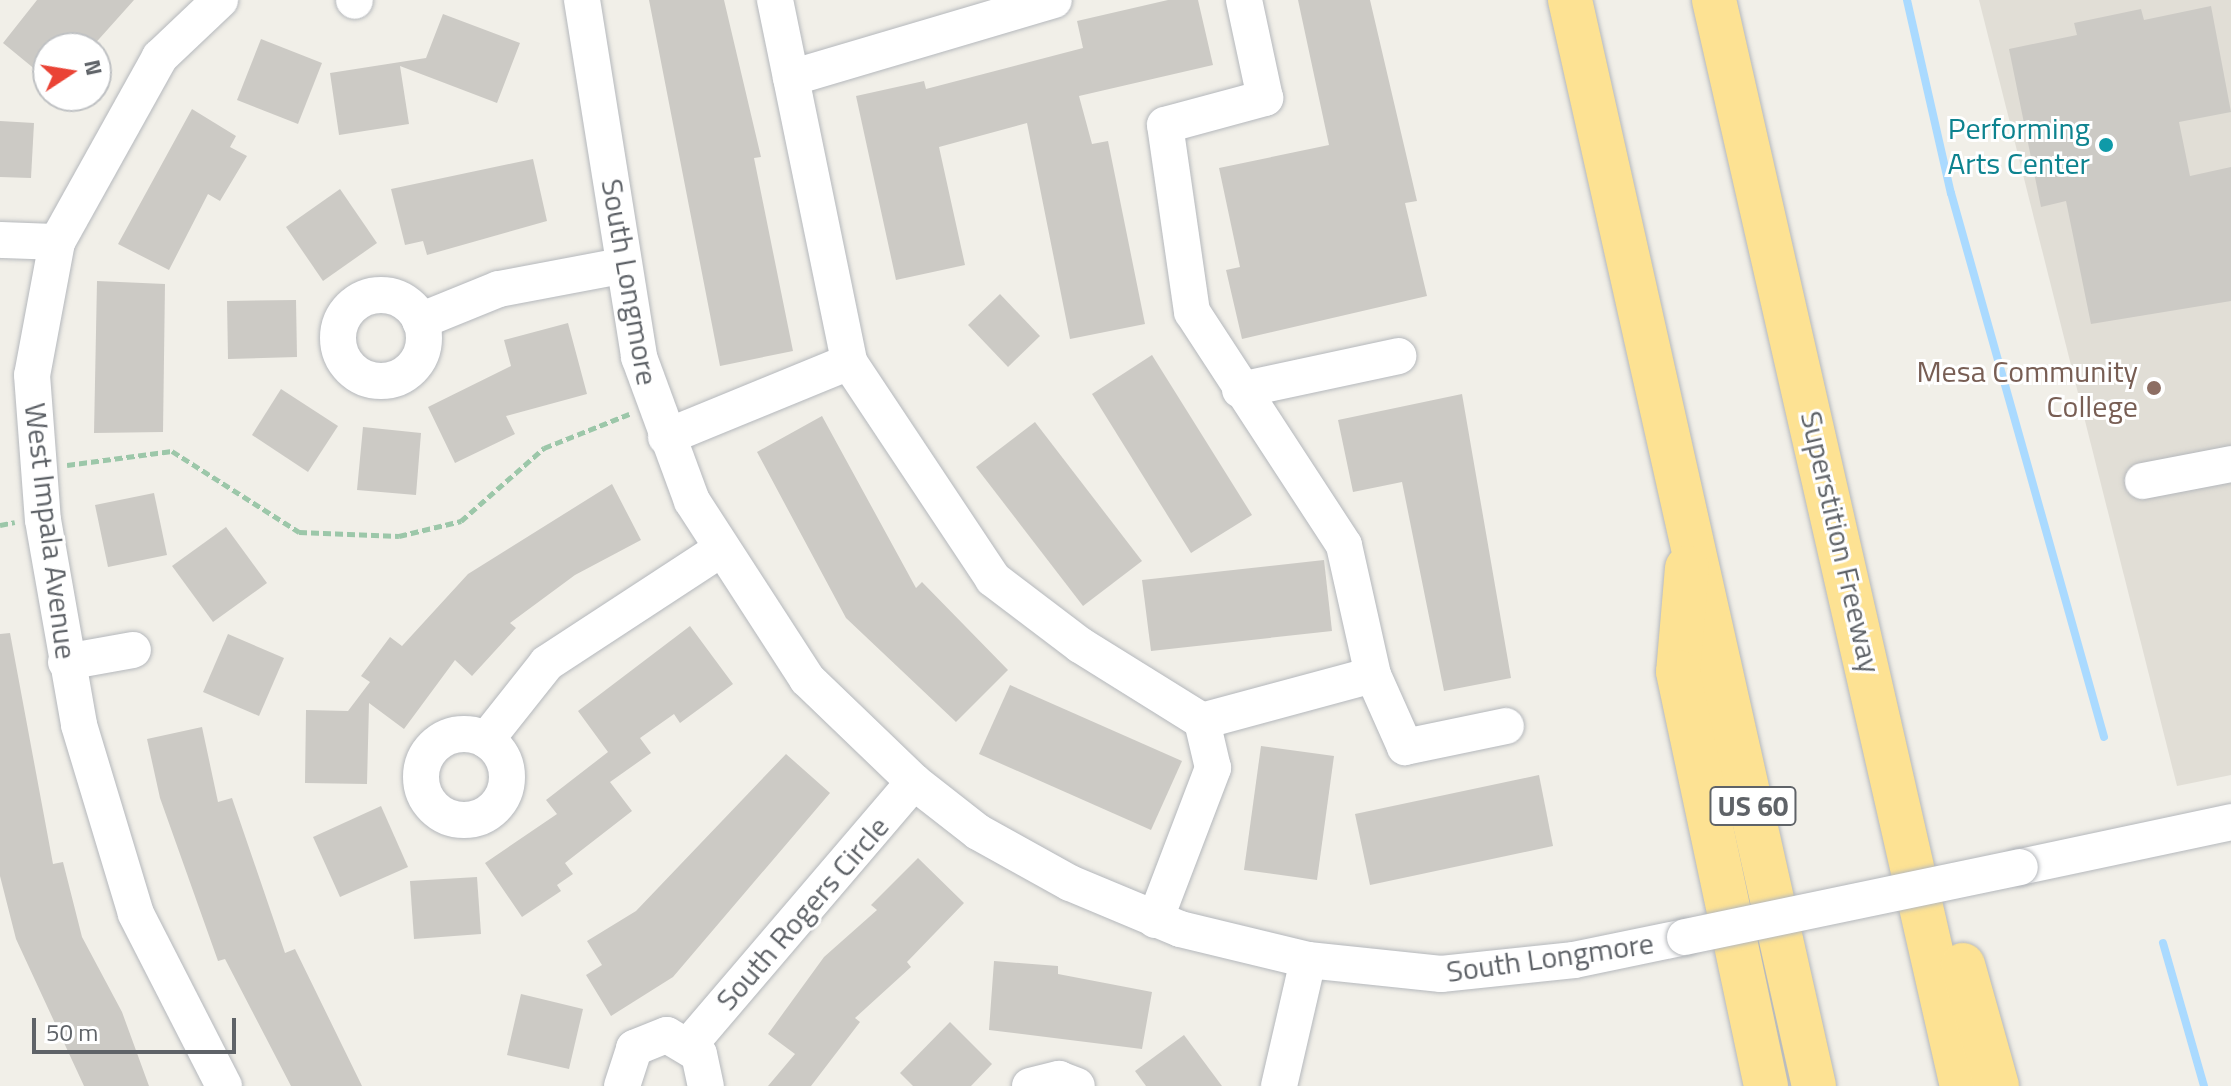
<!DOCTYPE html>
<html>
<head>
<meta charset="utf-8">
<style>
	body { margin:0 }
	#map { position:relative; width:2231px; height:1086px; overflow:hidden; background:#f1efe8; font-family:"Titillium Web",sans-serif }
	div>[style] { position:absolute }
	.education>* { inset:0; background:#e1ded6 }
	.stream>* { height:8px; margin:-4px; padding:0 4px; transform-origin:4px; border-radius:4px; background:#aadaff }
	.building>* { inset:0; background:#cccac5 }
	.path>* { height:5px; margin-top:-2.5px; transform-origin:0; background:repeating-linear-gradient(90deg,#9cc7a9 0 8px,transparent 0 12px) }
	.roads { filter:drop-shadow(0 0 2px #b5b8bc) drop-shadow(0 0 2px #b5b8bc) }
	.minor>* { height:36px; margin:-18px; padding:0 18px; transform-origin:18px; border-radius:18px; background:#fff }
	.minor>.ring { margin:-18px; padding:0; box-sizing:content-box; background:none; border:36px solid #fff; border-radius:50% }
	.highway>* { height:44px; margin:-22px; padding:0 22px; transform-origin:22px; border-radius:22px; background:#fde293 }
	.bridges { filter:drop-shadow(0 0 2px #b5b8bc) drop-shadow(0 0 2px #b5b8bc) }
	.minor-bridge>* { height:36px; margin:-18px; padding:0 18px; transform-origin:18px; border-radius:18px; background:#fff }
	.dots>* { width:22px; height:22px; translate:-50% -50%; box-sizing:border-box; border:4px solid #fff; border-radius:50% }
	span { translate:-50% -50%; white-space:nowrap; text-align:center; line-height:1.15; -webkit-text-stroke:6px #fff; paint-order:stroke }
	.shield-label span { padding:2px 6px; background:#fff; border:2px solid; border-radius:6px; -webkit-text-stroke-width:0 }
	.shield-label { font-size:28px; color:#5f6368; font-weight:700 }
	.culture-label { font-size:30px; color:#0d838f }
	.right { translate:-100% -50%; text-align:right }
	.street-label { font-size:30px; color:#5f6368 }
	.education-label { font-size:30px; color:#785e54 }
	.north { position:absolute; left:32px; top:32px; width:80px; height:80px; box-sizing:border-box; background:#fff; border:2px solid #bfc1c3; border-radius:50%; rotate:78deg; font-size:22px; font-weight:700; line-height:32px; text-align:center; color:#5f6368 }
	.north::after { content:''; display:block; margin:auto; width:28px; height:36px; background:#ea4335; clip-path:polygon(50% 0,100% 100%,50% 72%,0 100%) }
	.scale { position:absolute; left:32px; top:1018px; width:204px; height:36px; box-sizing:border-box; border:4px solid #5f6368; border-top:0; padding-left:10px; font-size:24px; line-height:28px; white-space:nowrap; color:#5f6368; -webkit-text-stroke:6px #fff; paint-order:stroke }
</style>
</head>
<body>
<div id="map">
	<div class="education">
		<div style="clip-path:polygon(1979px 0,2231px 0,2231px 775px,2177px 786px)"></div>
	</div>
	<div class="stream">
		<div style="left:1907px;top:0;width:198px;rotate:77.2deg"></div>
		<div style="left:1951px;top:193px;width:565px;rotate:74.29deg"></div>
		<div style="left:2163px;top:943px;width:149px;rotate:74deg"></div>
	</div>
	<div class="building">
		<div style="clip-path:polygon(37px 0,134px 0,91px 48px,48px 48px,48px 80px,3px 43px)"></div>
		<div style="clip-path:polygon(649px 0,724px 0,761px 157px,754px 158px,793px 351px,720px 366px)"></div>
		<div style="clip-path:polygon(1168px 0,1198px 0,1213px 65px,1079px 96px,1092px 144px,1108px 141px,1145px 324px,1070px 339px,1027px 123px,939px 147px,965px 265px,896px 280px,856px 96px,924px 81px,926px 89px,1083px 48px,1077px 21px)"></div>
		<div style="clip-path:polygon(1298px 0,1370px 0,1417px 201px,1405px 203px,1427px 296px,1242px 339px,1226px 270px,1240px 267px,1219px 168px,1329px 145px)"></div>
		<div style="clip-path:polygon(2211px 6px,2231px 112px,2179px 122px,2190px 176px,2231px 167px,2231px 301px,2091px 324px,2066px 201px,2041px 207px,2009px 49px,2077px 35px,2074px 23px,2141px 9px,2144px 20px)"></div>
		<div style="clip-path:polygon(443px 14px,520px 43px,497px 103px,400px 66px,409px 124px,339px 135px,330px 73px,426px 58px)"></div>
		<div style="clip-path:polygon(261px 39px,322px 63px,298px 124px,237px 100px)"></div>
		<div style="clip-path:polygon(192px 109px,236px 136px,230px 147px,247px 156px,220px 201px,208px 194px,169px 270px,118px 244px)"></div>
		<div style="clip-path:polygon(0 121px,34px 123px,31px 178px,0 177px)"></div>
		<div style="clip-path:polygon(533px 159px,547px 221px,427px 255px,423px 241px,405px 245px,391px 189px)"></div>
		<div style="clip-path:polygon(340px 189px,377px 243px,323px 281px,286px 227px)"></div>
		<div style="clip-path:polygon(97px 281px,165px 284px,163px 432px,94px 433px)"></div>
		<div style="clip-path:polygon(1000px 294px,1040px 336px,1008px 367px,968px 325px)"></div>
		<div style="clip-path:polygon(296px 300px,297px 357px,228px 359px,227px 301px)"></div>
		<div style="clip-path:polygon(568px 323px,587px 394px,506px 416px,515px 434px,455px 463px,428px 407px,511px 366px,504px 340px)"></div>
		<div style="clip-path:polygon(1152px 355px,1252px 515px,1191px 553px,1092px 394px)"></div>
		<div style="clip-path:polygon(281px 389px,338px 426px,308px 472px,252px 435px)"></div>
		<div style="clip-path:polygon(1462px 394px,1511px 678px,1444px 691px,1402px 482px,1353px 492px,1338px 420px)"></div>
		<div style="clip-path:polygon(822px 416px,916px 588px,922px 582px,1008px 670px,956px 722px,846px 618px,757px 452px)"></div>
		<div style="clip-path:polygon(1035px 422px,1142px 561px,1083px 606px,976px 467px)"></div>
		<div style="clip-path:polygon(363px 427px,421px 433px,416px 495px,357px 490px)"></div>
		<div style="clip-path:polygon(612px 484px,641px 540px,575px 575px,510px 623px,516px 628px,472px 676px,455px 660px,404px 729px,369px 703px,367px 784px,305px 783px,306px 710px,348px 711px,370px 682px,361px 676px,390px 637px,402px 646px,468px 574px)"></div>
		<div style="clip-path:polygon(154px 493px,167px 555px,108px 567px,95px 505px)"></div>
		<div style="clip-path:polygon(226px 527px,267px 583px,213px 622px,172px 566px)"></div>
		<div style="clip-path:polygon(1324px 560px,1332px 631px,1151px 651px,1142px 580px)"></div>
		<div style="clip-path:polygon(690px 626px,733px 684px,680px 723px,674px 714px,640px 738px,651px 753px,610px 782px,632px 811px,565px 863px,573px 874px,557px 885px,561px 891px,522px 917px,485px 863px,557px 814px,546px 800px,608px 752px,578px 711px)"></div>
		<div style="clip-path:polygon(10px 633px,53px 864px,63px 862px,82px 937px,122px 1012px,149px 1086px,84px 1086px,16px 939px,0 876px,0 634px)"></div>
		<div style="clip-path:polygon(228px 634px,284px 658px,259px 716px,203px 692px)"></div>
		<div style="clip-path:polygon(1010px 685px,1182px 761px,1151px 830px,979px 754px)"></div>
		<div style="clip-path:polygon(202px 727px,218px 802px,232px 798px,285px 953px,295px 949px,362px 1086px,291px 1086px,225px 959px,218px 961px,160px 798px,147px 739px)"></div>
		<div style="clip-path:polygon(1261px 746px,1334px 756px,1317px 880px,1244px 870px)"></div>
		<div style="clip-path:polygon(786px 754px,830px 793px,673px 977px,611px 1016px,586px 975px,602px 965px,587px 941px,636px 911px)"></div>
		<div style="clip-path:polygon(1539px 775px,1553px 846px,1370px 885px,1355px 814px)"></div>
		<div style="clip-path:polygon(381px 806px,408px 867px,340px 897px,313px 837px)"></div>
		<div style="clip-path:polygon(918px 858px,964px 903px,907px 962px,911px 967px,855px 1018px,860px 1022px,811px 1086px,768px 1086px,795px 1054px,768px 1034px,824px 957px,877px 910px,871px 905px)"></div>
		<div style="clip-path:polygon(477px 877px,481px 934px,414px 939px,410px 881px)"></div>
		<div style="clip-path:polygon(994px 961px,1058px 966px,1058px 974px,1152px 992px,1142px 1049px,989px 1030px)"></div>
		<div style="clip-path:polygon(521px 994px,583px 1009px,569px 1069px,507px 1055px)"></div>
		<div style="clip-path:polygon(950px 1022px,992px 1064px,971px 1086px,913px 1086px,900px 1073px)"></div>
		<div style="clip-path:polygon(1184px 1035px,1222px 1086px,1146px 1086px,1135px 1071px)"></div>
	</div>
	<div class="path">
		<div style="left:67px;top:465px;width:106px;rotate:-7.6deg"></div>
		<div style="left:172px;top:451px;width:151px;rotate:32.5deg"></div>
		<div style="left:299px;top:532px;width:100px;rotate:2.3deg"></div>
		<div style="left:399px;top:536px;width:64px;rotate:-13.6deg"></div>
		<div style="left:461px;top:521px;width:111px;rotate:-41.3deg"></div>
		<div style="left:544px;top:448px;width:92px;rotate:-21.8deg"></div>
		<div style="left:0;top:525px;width:15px;rotate:-11deg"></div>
	</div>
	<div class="roads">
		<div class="minor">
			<div style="left:220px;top:0;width:83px;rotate:136.5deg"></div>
			<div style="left:160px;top:57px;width:212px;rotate:119.1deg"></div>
			<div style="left:57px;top:242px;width:135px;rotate:100.6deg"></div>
			<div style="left:32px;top:375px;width:145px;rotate:85.7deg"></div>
			<div style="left:43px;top:520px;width:208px;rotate:80deg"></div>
			<div style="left:79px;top:725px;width:197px;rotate:73.2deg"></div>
			<div style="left:136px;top:914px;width:193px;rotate:62.9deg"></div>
			<div style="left:354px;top:0;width:1px;rotate:45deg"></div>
			<div style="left:582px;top:0;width:362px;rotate:80.9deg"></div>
			<div style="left:639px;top:357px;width:153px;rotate:69.8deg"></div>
			<div style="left:692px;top:501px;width:212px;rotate:57.1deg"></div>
			<div style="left:807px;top:679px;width:149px;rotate:43.9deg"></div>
			<div style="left:914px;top:782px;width:81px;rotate:38deg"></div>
			<div style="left:978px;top:832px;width:105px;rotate:29deg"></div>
			<div style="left:1070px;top:883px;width:119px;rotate:22.7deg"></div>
			<div style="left:1180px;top:929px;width:132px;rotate:13.6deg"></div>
			<div style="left:1308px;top:960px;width:134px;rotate:6deg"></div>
			<div style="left:1441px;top:974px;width:134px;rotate:-6deg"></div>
			<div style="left:1574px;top:960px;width:113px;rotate:-11.7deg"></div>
			<div style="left:775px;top:0;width:369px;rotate:78.4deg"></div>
			<div style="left:849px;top:362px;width:260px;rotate:56.4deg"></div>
			<div style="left:993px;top:579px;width:109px;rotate:37.2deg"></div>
			<div style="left:1080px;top:645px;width:144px;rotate:31.9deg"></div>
			<div style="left:1202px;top:721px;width:177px;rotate:-15.1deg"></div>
			<div style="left:1373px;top:675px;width:133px;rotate:-102.6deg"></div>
			<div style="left:1344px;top:545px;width:278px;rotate:-123.1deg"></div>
			<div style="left:1192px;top:312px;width:189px;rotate:-98.2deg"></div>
			<div style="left:1165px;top:125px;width:104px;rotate:-15.1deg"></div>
			<div style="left:1265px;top:98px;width:100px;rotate:-102.1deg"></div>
			<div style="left:791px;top:78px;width:274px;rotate:-16.5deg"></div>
			<div style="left:0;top:240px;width:57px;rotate:2deg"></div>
			<div class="ring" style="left:338px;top:295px;width:50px;height:50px"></div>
			<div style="left:420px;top:321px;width:85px;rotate:-22.1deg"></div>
			<div style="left:499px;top:289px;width:124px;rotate:-10.7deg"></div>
			<div style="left:1240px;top:390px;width:162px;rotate:-12.1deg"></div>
			<div style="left:666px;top:437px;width:198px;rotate:-22.3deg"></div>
			<div style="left:2143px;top:481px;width:90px;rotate:-10.9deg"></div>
			<div style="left:66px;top:662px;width:68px;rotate:-10.2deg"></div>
			<div style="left:1373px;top:675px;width:79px;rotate:66deg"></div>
			<div style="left:1405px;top:747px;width:103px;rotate:-11.7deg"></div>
			<div class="ring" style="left:421px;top:734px;width:50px;height:50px"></div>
			<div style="left:486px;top:740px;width:98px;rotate:-51.6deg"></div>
			<div style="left:547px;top:663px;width:204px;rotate:-33.2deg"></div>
			<div style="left:2020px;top:867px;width:216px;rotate:-12deg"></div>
			<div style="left:1155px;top:920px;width:163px;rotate:-69.1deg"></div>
			<div style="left:1213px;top:768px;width:48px;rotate:-103.2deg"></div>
			<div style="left:690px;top:1044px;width:345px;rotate:-49.5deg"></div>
			<div style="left:622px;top:1086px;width:40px;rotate:-72deg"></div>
			<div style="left:634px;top:1048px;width:35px;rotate:-22deg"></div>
			<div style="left:667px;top:1035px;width:37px;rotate:31deg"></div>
			<div style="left:699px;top:1054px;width:33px;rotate:78deg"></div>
			<div style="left:1030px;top:1086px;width:30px;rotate:-14deg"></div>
			<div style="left:1059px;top:1079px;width:19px;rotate:21deg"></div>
			<div style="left:1279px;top:1086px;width:129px;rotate:-77deg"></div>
		</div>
		<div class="highway">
			<div style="left:1570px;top:0;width:1113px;rotate:77.34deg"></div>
			<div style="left:1714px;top:0;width:1114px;rotate:77.14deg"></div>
			<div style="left:1687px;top:568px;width:104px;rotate:94.9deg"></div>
			<div style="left:1678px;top:672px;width:423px;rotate:78deg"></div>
			<div style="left:1963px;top:965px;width:126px;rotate:74.3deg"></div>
		</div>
	</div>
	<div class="bridges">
		<div class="minor-bridge">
			<div style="left:1685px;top:937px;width:342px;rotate:-11.8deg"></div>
		</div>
	</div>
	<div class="dots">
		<div style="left:2106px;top:145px;background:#0f9aa8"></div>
		<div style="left:2154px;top:388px;background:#8d6e63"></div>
	</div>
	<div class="shield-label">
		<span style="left:1753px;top:806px">US 60</span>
	</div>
	<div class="culture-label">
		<span class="right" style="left:2090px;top:145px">Performing<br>Arts Center</span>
	</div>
	<div class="street-label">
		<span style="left:630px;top:282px;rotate:80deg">South Longmore</span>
		<span style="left:51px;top:531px;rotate:83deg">West Impala Avenue</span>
		<span style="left:1841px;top:542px;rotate:77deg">Superstition Freeway</span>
		<span style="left:802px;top:913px;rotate:-49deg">South Rogers Circle</span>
		<span style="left:1550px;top:957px;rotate:-8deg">South Longmore</span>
	</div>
	<div class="education-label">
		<span class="right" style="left:2138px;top:388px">Mesa Community<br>College</span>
	</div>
	<div class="north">N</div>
	<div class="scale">50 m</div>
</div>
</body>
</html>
